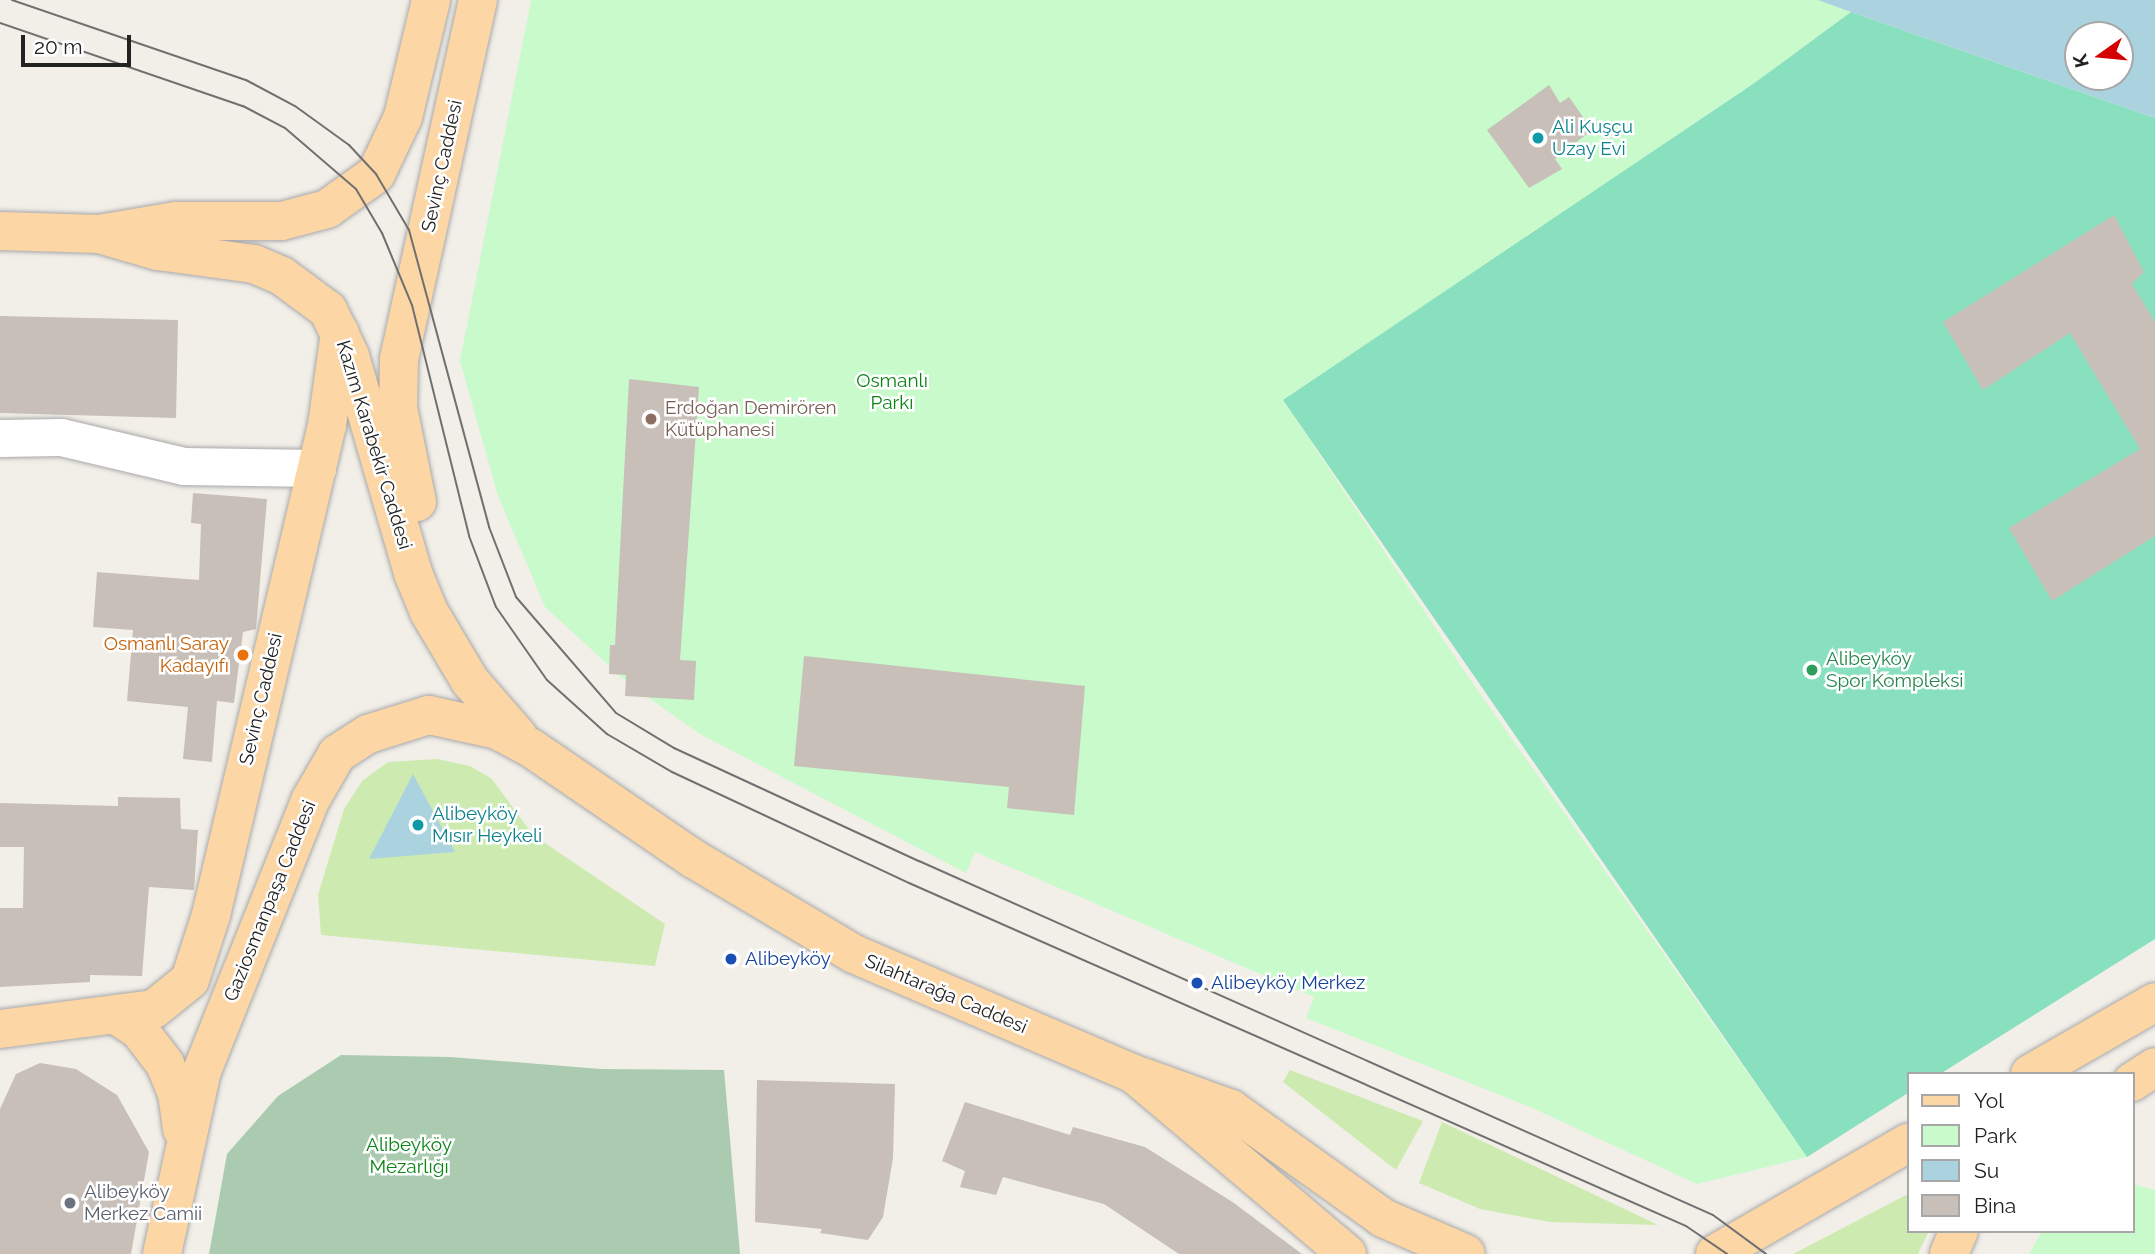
<!DOCTYPE html>
<html>
<head>
<meta charset="utf-8">
<style>
	body { margin:0 }
	#map { position:relative; width:2155px; height:1254px; overflow:hidden; background:#f2efe9; font-family:Raleway,sans-serif }
	div>[style] { position:absolute }
	.grass>* { inset:0; background:#cdebb0 }
	.cemetery>* { inset:0; background:#aacbaf }
	.park>* { inset:0; background:#c8facc }
	.pitch>* { inset:0; background:#88e0be }
	.water>* { inset:0; background:#aad3df }
	.building>* { inset:0; background:#c7bfb8 }
	.roads { filter:drop-shadow(0 0 2px #a9a9a9) drop-shadow(0 0 2px #a9a9a9) }
	.minor>* { height:37px; margin:-18.5px; padding:0 18.5px; transform-origin:18.5px; border-radius:18.5px; background:#fff }
	.major>* { height:38px; margin:-19px; padding:0 19px; transform-origin:19px; border-radius:19px; background:#fcd6a4 }
	.tram>* { height:2px; margin:-1px; padding:0 1px; transform-origin:1px; border-radius:1px; background:#707070 }
	.dots>* { width:19px; height:19px; translate:-50% -50%; box-sizing:border-box; border:4px solid #fff; border-radius:50% }
	span { translate:-50% -50%; white-space:nowrap; text-align:center; line-height:1.15; -webkit-text-stroke:5px #fff; paint-order:stroke }
	.culture-label { font-size:19px; color:#0d838f }
	.left { translate:0 -50%; text-align:left }
	.street-label { font-size:19px; color:#222 }
	.park-label { font-size:19px; color:#0c8416 }
	.education-label { font-size:19px; color:#785e54 }
	.food-label { font-size:19px; color:#c56008 }
	.right { translate:-100% -50%; text-align:right }
	.leisure-label { font-size:19px; color:#27864d }
	.transit-label { font-size:19px; color:#164399 }
	.worship-label { font-size:19px; color:#5b616d }
	.legend { position:absolute; left:1907px; top:1072px; width:228px; height:161px; box-sizing:border-box; background:#fff; border:2px solid #a7a7a7; margin:0; padding:9px 12px; list-style:none; font-size:21px; color:#222 }
	.legend li { display:flex; align-items:center; gap:14px; height:35px }
	.legend b { width:35px; border:2px solid #a7a7a7 }
	.north { position:absolute; left:2064px; top:21px; width:70px; height:70px; box-sizing:border-box; background:#fff; border:2px solid #a7a7a7; border-radius:50%; rotate:255deg; font-size:19px; font-weight:700; line-height:28px; text-align:center; color:#222 }
	.north::after { content:''; display:block; margin:auto; width:24px; height:32px; background:#d40000; clip-path:polygon(50% 0,100% 100%,50% 72%,0 100%) }
	.scale { position:absolute; left:21px; top:35px; width:110px; height:32px; box-sizing:border-box; border:4px solid #222; border-top:0; padding-left:9px; font-size:21px; line-height:24px; white-space:nowrap; color:#222; -webkit-text-stroke:5px #fff; paint-order:stroke }
</style>
</head>
<body>
<div id="map">
	<div class="grass">
		<div style="clip-path:polygon(437px 759px,470px 766px,492px 779px,533px 835px,665px 924px,655px 966px,321px 935px,318px 895px,344px 809px,362px 781px,388px 762px)"></div>
		<div style="clip-path:polygon(1290px 1070px,1423px 1121px,1396px 1170px,1283px 1082px)"></div>
		<div style="clip-path:polygon(1442px 1122px,1658px 1225px,1550px 1222px,1480px 1209px,1419px 1183px)"></div>
		<div style="clip-path:polygon(1908px 1194px,1908px 1231px,1929px 1231px,1918px 1254px,1793px 1254px)"></div>
	</div>
	<div class="cemetery">
		<div style="clip-path:polygon(341px 1055px,450px 1057px,601px 1069px,724px 1070px,740px 1254px,209px 1254px,227px 1154px,278px 1096px)"></div>
	</div>
	<div class="park">
		<div style="clip-path:polygon(531px 0,1818px 0,1851px 12px,1753px 84px,1283px 400px,1467px 675px,1807px 1157px,1697px 1184px,1528px 1106px,1306px 1018px,1314px 997px,975px 852px,966px 873px,700px 734px,629px 684px,545px 607px,498px 496px,460px 361px)"></div>
		<div style="clip-path:polygon(2132px 1184px,2155px 1190px,2155px 1254px,2029px 1254px,2042px 1231px,2132px 1231px)"></div>
	</div>
	<div class="pitch">
		<div style="clip-path:polygon(1851px 12px,2155px 118px,2155px 939px,1940px 1074px,1908px 1074px,1908px 1093px,1807px 1157px,1283px 400px,1753px 84px)"></div>
	</div>
	<div class="water">
		<div style="clip-path:polygon(evenodd,1818px 0,2155px 0,2155px 118px,1851px 12px,1818px 0,2078px 35px,2120px 35px,2120px 77px,2078px 77px,2078px 35px)"></div>
		<div style="clip-path:polygon(413px 774px,455px 852px,369px 859px)"></div>
	</div>
	<div class="building">
		<div style="clip-path:polygon(1549px 85px,1560px 103px,1569px 97px,1592px 130px,1555px 159px,1562px 169px,1529px 188px,1487px 130px)"></div>
		<div style="clip-path:polygon(2114px 215px,2144px 272px,2132px 284px,2155px 322px,2155px 536px,2052px 601px,2009px 528px,2140px 449px,2070px 333px,1983px 390px,1943px 322px)"></div>
		<div style="clip-path:polygon(0 316px,178px 320px,176px 418px,0 413px)"></div>
		<div style="clip-path:polygon(629px 379px,699px 387px,680px 660px,696px 661px,694px 700px,625px 696px,626px 675px,609px 674px,610px 645px,615px 645px)"></div>
		<div style="clip-path:polygon(193px 493px,267px 499px,256px 629px,243px 632px,234px 703px,217px 701px,212px 762px,183px 759px,188px 707px,127px 701px,133px 630px,93px 627px,97px 572px,199px 580px,201px 524px,191px 523px)"></div>
		<div style="clip-path:polygon(804px 656px,1085px 686px,1074px 815px,1007px 808px,1009px 787px,794px 766px)"></div>
		<div style="clip-path:polygon(118px 797px,180px 798px,181px 829px,198px 830px,194px 890px,149px 887px,142px 976px,90px 975px,90px 982px,0 987px,0 908px,23px 908px,24px 847px,0 847px,0 803px,118px 806px)"></div>
		<div style="clip-path:polygon(40px 1063px,76px 1069px,117px 1095px,149px 1152px,131px 1254px,0 1254px,0 1109px,16px 1074px)"></div>
		<div style="clip-path:polygon(757px 1080px,895px 1084px,893px 1158px,883px 1217px,868px 1240px,820px 1233px,822px 1229px,755px 1222px)"></div>
		<div style="clip-path:polygon(965px 1102px,1070px 1135px,1073px 1127px,1145px 1147px,1234px 1203px,1302px 1254px,1179px 1254px,1104px 1204px,1003px 1177px,996px 1195px,960px 1187px,965px 1171px,942px 1161px)"></div>
	</div>
	<div class="roads">
		<div class="minor">
			<div style="left:0;top:438px;width:61px;rotate:-0.9deg"></div>
			<div style="left:61px;top:437px;width:126px;rotate:13.3deg"></div>
			<div style="left:184px;top:466px;width:133px;rotate:0.9deg"></div>
		</div>
		<div class="major">
			<div style="left:0;top:231px;width:99px;rotate:1.7deg"></div>
			<div style="left:99px;top:234px;width:78px;rotate:-9.6deg"></div>
			<div style="left:176px;top:221px;width:106px"></div>
			<div style="left:282px;top:221px;width:47px;rotate:-14.9deg"></div>
			<div style="left:327px;top:209px;width:60px;rotate:-35.5deg"></div>
			<div style="left:376px;top:174px;width:63px;rotate:-64.7deg"></div>
			<div style="left:403px;top:117px;width:120px;rotate:-76.5deg"></div>
			<div style="left:99px;top:234px;width:61px;rotate:16.1deg"></div>
			<div style="left:158px;top:251px;width:97px;rotate:7.7deg"></div>
			<div style="left:254px;top:264px;width:30px;rotate:23deg"></div>
			<div style="left:282px;top:276px;width:57px;rotate:36.5deg"></div>
			<div style="left:328px;top:310px;width:51px;rotate:64.4deg"></div>
			<div style="left:350px;top:356px;width:226px;rotate:73.8deg"></div>
			<div style="left:413px;top:573px;width:42px;rotate:67.7deg"></div>
			<div style="left:429px;top:612px;width:80px;rotate:59.3deg"></div>
			<div style="left:470px;top:681px;width:73px;rotate:48.9deg"></div>
			<div style="left:417px;top:502px;width:96px;rotate:-101.4deg"></div>
			<div style="left:398px;top:408px;width:49px;rotate:-88.8deg"></div>
			<div style="left:399px;top:359px;width:368px;rotate:-77.6deg"></div>
			<div style="left:117px;top:1016px;width:26px;rotate:32deg"></div>
			<div style="left:139px;top:1030px;width:43px;rotate:52.6deg"></div>
			<div style="left:165px;top:1064px;width:31px;rotate:68deg"></div>
			<div style="left:177px;top:1093px;width:37px;rotate:82deg"></div>
			<div style="left:0;top:1029px;width:155px;rotate:-7.4deg"></div>
			<div style="left:154px;top:1009px;width:46px;rotate:-38.9deg"></div>
			<div style="left:190px;top:980px;width:68px;rotate:-72.1deg"></div>
			<div style="left:211px;top:915px;width:504px;rotate:-76.68deg"></div>
			<div style="left:327px;top:425px;width:93px;rotate:-82deg"></div>
			<div style="left:2030px;top:1074px;width:144px;rotate:-29.9deg"></div>
			<div style="left:1143px;top:1077px;width:94px;rotate:20deg"></div>
			<div style="left:1231px;top:1109px;width:187px;rotate:35.6deg"></div>
			<div style="left:1383px;top:1218px;width:90px;rotate:23.4deg"></div>
			<div style="left:2132px;top:1082px;width:27px;rotate:-33deg"></div>
			<div style="left:162px;top:1254px;width:187px;rotate:-77.7deg"></div>
			<div style="left:202px;top:1071px;width:293px;rotate:-68.2deg"></div>
			<div style="left:311px;top:799px;width:52px;rotate:-60deg"></div>
			<div style="left:337px;top:754px;width:37px;rotate:-33deg"></div>
			<div style="left:368px;top:734px;width:64px;rotate:-17.3deg"></div>
			<div style="left:429px;top:715px;width:70px;rotate:12.4deg"></div>
			<div style="left:497px;top:730px;width:38px;rotate:28deg"></div>
			<div style="left:531px;top:748px;width:197px;rotate:34.3deg"></div>
			<div style="left:694px;top:859px;width:186px;rotate:30.7deg"></div>
			<div style="left:854px;top:954px;width:305px;rotate:23.2deg"></div>
			<div style="left:1134px;top:1074px;width:279px;rotate:40.2deg"></div>
			<div style="left:1715px;top:1254px;width:223px;rotate:-29.9deg"></div>
			<div style="left:1949px;top:1254px;width:25px;rotate:-67deg"></div>
		</div>
	</div>
	<div class="tram">
		<div style="left:12px;top:0;width:247px;rotate:18.9deg"></div>
		<div style="left:246px;top:80px;width:55px;rotate:28deg"></div>
		<div style="left:295px;top:106px;width:67px;rotate:35.8deg"></div>
		<div style="left:349px;top:145px;width:40px;rotate:47deg"></div>
		<div style="left:376px;top:174px;width:65px;rotate:59.5deg"></div>
		<div style="left:409px;top:230px;width:308px;rotate:74.9deg"></div>
		<div style="left:489px;top:527px;width:75px;rotate:68.9deg"></div>
		<div style="left:516px;top:597px;width:153px;rotate:49.2deg"></div>
		<div style="left:616px;top:713px;width:68px;rotate:31.1deg"></div>
		<div style="left:674px;top:748px;width:270px;rotate:24.8deg"></div>
		<div style="left:919px;top:861px;width:869px;rotate:24.03deg"></div>
		<div style="left:1713px;top:1215px;width:66px;rotate:36.3deg"></div>
		<div style="left:0;top:23px;width:257px;rotate:18.9deg"></div>
		<div style="left:243px;top:106px;width:47px;rotate:27.6deg"></div>
		<div style="left:285px;top:128px;width:94px;rotate:40.7deg"></div>
		<div style="left:356px;top:189px;width:51px;rotate:59.4deg"></div>
		<div style="left:382px;top:233px;width:78px;rotate:67.4deg"></div>
		<div style="left:412px;top:305px;width:238px;rotate:76.1deg"></div>
		<div style="left:469px;top:536px;width:76px;rotate:69.2deg"></div>
		<div style="left:496px;top:607px;width:89px;rotate:55.1deg"></div>
		<div style="left:547px;top:680px;width:81px;rotate:42deg"></div>
		<div style="left:607px;top:734px;width:75px;rotate:30.3deg"></div>
		<div style="left:672px;top:772px;width:262px;rotate:25.1deg"></div>
		<div style="left:909px;top:883px;width:849px;rotate:23.82deg"></div>
		<div style="left:1686px;top:1226px;width:50px;rotate:34.3deg"></div>
	</div>
	<div class="dots">
		<div style="left:1538px;top:138px;background:#0f9aa8"></div>
		<div style="left:651px;top:419px;background:#8d6e63"></div>
		<div style="left:243px;top:655px;background:#e8710a"></div>
		<div style="left:1812px;top:670px;background:#2e9e5b"></div>
		<div style="left:418px;top:825px;background:#0f9aa8"></div>
		<div style="left:731px;top:959px;background:#1a4fb4"></div>
		<div style="left:1197px;top:983px;background:#1a4fb4"></div>
		<div style="left:70px;top:1203px;background:#6b7280"></div>
	</div>
	<div class="culture-label">
		<span class="left" style="left:1552px;top:138px">Ali Kuşçu<br>Uzay Evi</span>
		<span class="left" style="left:432px;top:825px">Alibeyköy<br>Mısır Heykeli</span>
	</div>
	<div class="street-label">
		<span style="left:442px;top:166px;rotate:-78deg">Sevinç Caddesi</span>
		<span style="left:374px;top:445px;rotate:73deg">Kazım Karabekir Caddesi</span>
		<span style="left:261px;top:699px;rotate:-77deg">Sevinç Caddesi</span>
		<span style="left:270px;top:901px;rotate:-68deg">Gaziosmanpaşa Caddesi</span>
		<span style="left:946px;top:994px;rotate:23deg">Silahtarağa Caddesi</span>
	</div>
	<div class="park-label">
		<span style="left:892px;top:392px">Osmanlı<br>Parkı</span>
		<span style="left:409px;top:1156px">Alibeyköy<br>Mezarlığı</span>
	</div>
	<div class="education-label">
		<span class="left" style="left:665px;top:419px">Erdoğan Demirören<br>Kütüphanesi</span>
	</div>
	<div class="food-label">
		<span class="right" style="left:229px;top:655px">Osmanlı Saray<br>Kadayıfı</span>
	</div>
	<div class="leisure-label">
		<span class="left" style="left:1826px;top:670px">Alibeyköy<br>Spor Kompleksi</span>
	</div>
	<div class="transit-label">
		<span class="left" style="left:745px;top:959px">Alibeyköy</span>
		<span class="left" style="left:1211px;top:983px">Alibeyköy Merkez</span>
	</div>
	<div class="worship-label">
		<span class="left" style="left:84px;top:1203px">Alibeyköy<br>Merkez Camii</span>
	</div>
	<ul class="legend">
	<li><b style="height:9px;background:#fcd6a4"></b>Yol</li>
	<li><b style="height:19px;background:#c8facc"></b>Park</li>
	<li><b style="height:19px;background:#aad3df"></b>Su</li>
	<li><b style="height:19px;background:#c7bfb8"></b>Bina</li>
	</ul>
	<div class="north">K</div>
	<div class="scale">20 m</div>
</div>
</body>
</html>
